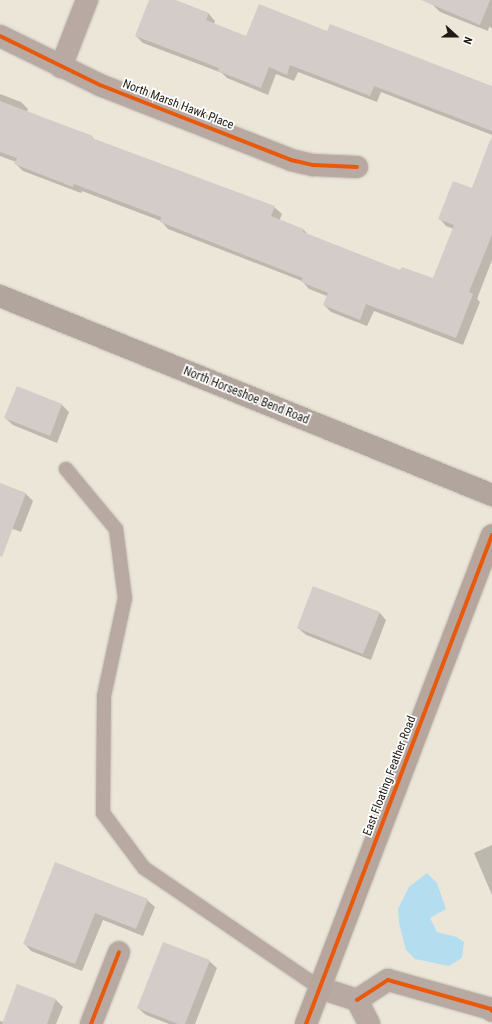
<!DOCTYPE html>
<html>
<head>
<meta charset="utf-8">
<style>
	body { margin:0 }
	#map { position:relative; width:492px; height:1024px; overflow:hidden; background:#ece6d9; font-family:"Roboto Condensed",sans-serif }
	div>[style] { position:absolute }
	.water>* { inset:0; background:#b4deef }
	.shadow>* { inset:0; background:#0003 }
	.building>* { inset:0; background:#d3ccc9 }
	.roads { filter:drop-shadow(0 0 1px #c5c1b7) drop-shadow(0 0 1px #c5c1b7) }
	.lane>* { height:14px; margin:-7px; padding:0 7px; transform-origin:7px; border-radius:7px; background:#b8a9a2 }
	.street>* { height:22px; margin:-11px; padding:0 11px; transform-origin:11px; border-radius:11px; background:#b8a9a2 }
	.secondary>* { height:22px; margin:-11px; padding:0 11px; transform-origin:11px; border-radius:11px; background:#b6a69e }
	.highway>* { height:22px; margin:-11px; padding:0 11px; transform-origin:11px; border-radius:11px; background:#b2a59d }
	.cycleway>* { height:4px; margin:-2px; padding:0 2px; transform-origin:2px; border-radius:2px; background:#e8590c }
	span { translate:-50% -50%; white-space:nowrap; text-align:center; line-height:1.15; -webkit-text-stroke:3.5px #fff; paint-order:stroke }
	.street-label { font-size:12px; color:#1f1b12 }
	.north { position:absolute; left:436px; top:16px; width:40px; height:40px; -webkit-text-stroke:3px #fff; paint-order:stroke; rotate:111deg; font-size:11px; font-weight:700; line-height:16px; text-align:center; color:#1f1b12 }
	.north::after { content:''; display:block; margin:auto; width:14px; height:18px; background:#1f1b12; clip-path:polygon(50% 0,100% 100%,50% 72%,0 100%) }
</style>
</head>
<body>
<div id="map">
	<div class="water">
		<div style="clip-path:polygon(427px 873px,437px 883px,446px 909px,430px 918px,437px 932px,457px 937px,464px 942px,462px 958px,449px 966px,415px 959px,406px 950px,399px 923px,398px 909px,409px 887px)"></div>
	</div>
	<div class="shadow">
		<div style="clip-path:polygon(150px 0,173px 0,208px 13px,215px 21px,214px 24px,246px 38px,327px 32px,492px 87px,492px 135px,381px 92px,377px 102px,298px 72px,294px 81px,276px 74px,268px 95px,227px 78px,222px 73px,143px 43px,136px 36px)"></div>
		<div style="clip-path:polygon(435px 0,492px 0,492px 28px,489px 27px,488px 31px,440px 12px,433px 5px)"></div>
		<div style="clip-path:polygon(0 94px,21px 102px,28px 109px,27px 112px,92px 137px,95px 140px,274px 207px,282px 214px,279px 221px,304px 230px,309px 236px,401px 272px,433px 280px,454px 229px,446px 226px,439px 218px,472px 190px,492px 138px,492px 260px,477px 299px,480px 302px,463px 345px,374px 311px,367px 326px,331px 312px,324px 305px,327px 296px,309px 289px,302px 281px,168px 229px,161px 221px,82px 191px,81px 193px,23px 171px,16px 164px,16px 162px,0 156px)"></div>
		<div style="clip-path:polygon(62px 405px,69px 412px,57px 443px,13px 425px,5px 418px)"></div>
		<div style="clip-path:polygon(0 484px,26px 494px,33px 501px,21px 532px,0 524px)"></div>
		<div style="clip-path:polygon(379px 612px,386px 620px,371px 660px,306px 635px,298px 628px)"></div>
		<div style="clip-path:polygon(492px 845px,492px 895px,474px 853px)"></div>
		<div style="clip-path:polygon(56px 863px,147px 900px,155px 907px,143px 936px,103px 920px,82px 971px,31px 951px,24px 943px)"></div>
		<div style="clip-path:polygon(209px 961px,217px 968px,195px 1024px,169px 1024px,146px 1015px,138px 1008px)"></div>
		<div style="clip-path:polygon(56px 1000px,63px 1007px,56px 1024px,0 1024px,0 1021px,4px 1022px)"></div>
	</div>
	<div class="building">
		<div style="clip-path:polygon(149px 0,176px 0,209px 13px,206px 20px,246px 36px,259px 4px,327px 31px,330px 24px,492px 86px,492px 131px,374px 86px,370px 96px,290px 65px,287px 75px,269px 67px,261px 88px,218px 71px,219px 68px,135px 36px)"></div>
		<div style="clip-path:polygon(421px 0,490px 0,480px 25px)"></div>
		<div style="clip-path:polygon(0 101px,93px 136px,92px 138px,275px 206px,271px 216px,304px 229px,303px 232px,400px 270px,402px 267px,433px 278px,454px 225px,438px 219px,453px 181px,472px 188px,490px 140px,492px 140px,492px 235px,469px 292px,473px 294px,456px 338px,366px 304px,360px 320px,323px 305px,328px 293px,301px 282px,303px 278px,160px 222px,161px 217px,74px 184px,73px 187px,14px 164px,17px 158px,0 152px)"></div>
		<div style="clip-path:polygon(17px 386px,62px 404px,50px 436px,4px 418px)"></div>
		<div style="clip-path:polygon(0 483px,26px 493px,2px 557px,0 556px)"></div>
		<div style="clip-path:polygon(313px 586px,380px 612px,363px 654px,297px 628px)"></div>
		<div style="clip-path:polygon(55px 862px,148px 899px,136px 929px,95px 913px,75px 964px,23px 944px)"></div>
		<div style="clip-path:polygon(163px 942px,210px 960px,185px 1024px,178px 1024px,137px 1008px)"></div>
		<div style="clip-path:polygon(17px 984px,56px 999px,47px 1024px,2px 1024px)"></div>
	</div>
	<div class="roads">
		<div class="lane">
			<div style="left:66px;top:469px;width:78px;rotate:50.2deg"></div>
			<div style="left:116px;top:529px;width:70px;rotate:82.6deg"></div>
			<div style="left:125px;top:598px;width:100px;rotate:102.1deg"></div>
			<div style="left:104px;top:696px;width:117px;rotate:90.5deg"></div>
			<div style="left:103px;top:813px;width:69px;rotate:53.3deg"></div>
			<div style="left:144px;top:868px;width:213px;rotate:34.3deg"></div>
		</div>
		<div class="street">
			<div style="left:0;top:36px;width:111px;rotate:26.1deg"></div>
			<div style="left:100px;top:85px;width:205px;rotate:21.4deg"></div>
			<div style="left:291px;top:160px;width:23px;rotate:13deg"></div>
			<div style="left:313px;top:165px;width:44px;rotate:2.6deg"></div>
			<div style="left:61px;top:67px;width:72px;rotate:-68.8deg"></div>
			<div style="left:320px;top:988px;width:39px;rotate:18deg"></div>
			<div style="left:357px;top:1000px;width:27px;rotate:63deg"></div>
			<div style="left:357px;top:1000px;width:37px;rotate:-33deg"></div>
			<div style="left:388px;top:980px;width:107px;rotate:15.7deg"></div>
			<div style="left:491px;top:1009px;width:2px;rotate:63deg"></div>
			<div style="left:91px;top:1024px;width:77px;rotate:-68.7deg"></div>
		</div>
		<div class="secondary">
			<div style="left:306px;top:1024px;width:523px;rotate:-69.17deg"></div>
		</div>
		<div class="highway">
			<div style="left:0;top:296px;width:531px;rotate:22.02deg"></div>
		</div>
	</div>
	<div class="cycleway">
		<div style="left:0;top:36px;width:111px;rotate:26.1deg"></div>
		<div style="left:100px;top:85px;width:205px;rotate:21.4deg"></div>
		<div style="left:291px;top:160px;width:23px;rotate:13deg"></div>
		<div style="left:313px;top:165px;width:44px;rotate:2.6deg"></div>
		<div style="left:357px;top:1000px;width:37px;rotate:-33deg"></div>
		<div style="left:388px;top:980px;width:107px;rotate:15.7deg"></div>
		<div style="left:491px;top:1009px;width:2px;rotate:63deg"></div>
		<div style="left:91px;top:1024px;width:77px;rotate:-68.7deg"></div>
		<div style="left:306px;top:1024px;width:523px;rotate:-69.17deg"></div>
	</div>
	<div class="street-label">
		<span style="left:178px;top:105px;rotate:21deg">North Marsh Hawk Place</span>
		<span style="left:246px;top:396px;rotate:22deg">North Horseshoe Bend Road</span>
		<span style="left:390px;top:776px;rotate:-69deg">East Floating Feather Road</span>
	</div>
	<div class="north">N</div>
</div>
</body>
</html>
